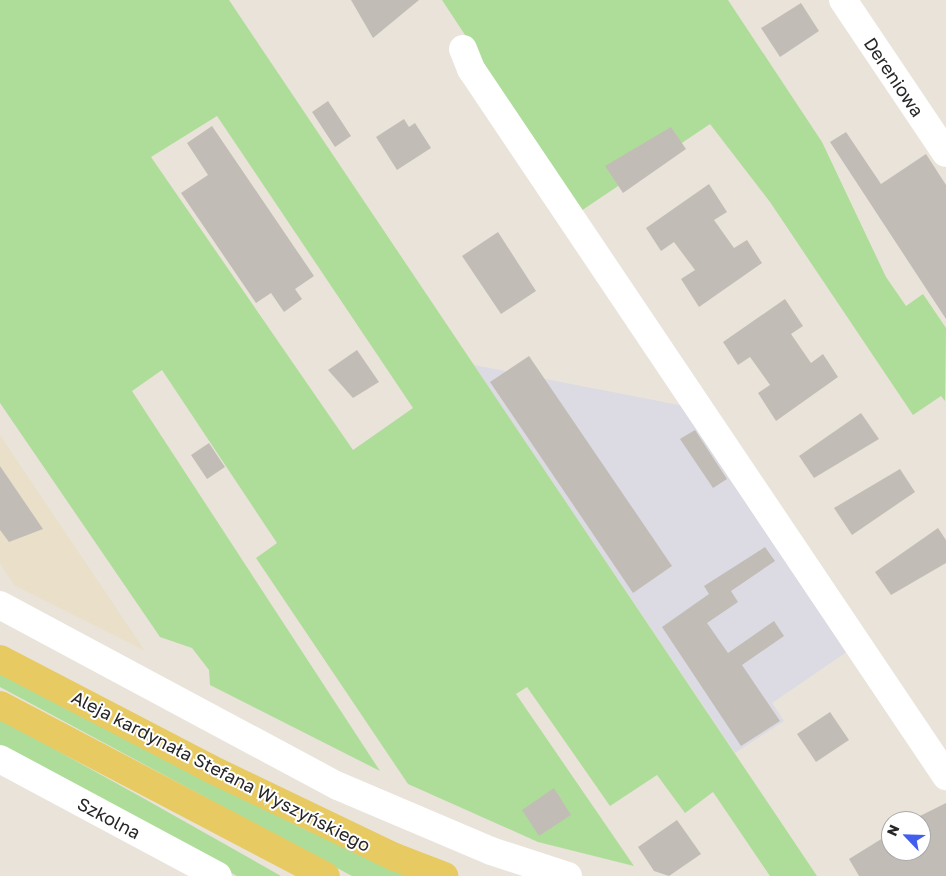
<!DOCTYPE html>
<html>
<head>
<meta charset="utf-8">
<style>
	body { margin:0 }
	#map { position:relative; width:946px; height:876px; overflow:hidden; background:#e9e3da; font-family:"Golos Text",sans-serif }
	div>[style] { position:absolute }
	.industrial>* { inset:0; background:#dcdae2 }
	.education>* { inset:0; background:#eae0ca }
	.green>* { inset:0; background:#aedd99 }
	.building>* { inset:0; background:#c1bdb6 }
	.minor>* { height:28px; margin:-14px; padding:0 14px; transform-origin:14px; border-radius:14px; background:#fff }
	.major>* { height:28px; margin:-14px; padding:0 14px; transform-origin:14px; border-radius:14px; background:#e7ca61 }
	span { translate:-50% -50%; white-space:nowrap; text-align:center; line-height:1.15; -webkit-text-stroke:4px #fff; paint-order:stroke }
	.street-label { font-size:18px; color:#272727 }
	.north { position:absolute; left:881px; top:811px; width:50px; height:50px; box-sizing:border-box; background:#fff; border:1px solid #a9a9a9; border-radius:50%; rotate:294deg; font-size:14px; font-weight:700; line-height:20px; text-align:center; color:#272727 }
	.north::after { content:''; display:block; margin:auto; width:18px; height:22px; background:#425eed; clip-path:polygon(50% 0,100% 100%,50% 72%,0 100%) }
</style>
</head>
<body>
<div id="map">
	<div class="industrial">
		<div style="clip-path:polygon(474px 365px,684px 406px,848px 651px,772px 703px,784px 721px,735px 753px)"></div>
	</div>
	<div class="education">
		<div style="clip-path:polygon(0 435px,145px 651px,15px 586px,0 564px)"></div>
	</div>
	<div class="green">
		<div style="clip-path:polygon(evenodd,0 0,229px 0,817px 876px,770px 876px,713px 792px,685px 813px,657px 775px,610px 806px,527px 687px,516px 694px,634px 866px,538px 842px,408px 784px,256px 558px,277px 543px,162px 370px,132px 391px,380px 771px,210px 685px,209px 670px,192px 648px,160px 637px,0 403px,0 0,217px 116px,413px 408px,353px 450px,151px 157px,217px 116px)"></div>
		<div style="clip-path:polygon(442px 0,728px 0,822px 142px,886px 277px,906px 306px,923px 294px,946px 328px,945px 401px,941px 396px,913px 415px,770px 202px,710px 124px,581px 211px)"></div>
		<div style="clip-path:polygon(0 671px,304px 829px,412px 876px,352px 876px,0 687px)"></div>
		<div style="clip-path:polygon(0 719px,143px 798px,281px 876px,237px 876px,0 748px)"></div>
	</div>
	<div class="building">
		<div style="clip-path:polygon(351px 0,419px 0,373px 38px)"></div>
		<div style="clip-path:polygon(801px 3px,819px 31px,780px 57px,761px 28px)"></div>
		<div style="clip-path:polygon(328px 101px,351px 136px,335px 147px,312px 112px)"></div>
		<div style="clip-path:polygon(404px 119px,409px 127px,415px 123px,431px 148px,397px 170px,376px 137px)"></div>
		<div style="clip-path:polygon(212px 126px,314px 276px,295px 289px,302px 299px,284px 312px,271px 293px,256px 303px,181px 193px,208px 175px,187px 143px)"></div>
		<div style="clip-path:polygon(671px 127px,686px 149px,623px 193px,605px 166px)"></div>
		<div style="clip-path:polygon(846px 132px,881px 184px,926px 154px,946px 185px,946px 319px,830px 142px)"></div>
		<div style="clip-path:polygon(709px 184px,727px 212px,714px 220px,734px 248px,747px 240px,762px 263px,699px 307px,681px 279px,695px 270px,674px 242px,661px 251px,646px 228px)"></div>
		<div style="clip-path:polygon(498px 232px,536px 291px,501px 314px,462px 256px)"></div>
		<div style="clip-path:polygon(785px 299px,803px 326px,791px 334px,811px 363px,823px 354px,838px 377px,776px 421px,758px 393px,770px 385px,750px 357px,738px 365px,723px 342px)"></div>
		<div style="clip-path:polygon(357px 350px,379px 382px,353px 398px,328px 370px)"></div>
		<div style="clip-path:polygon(529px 356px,672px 566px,633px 593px,490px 382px)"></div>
		<div style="clip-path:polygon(861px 413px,879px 439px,814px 478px,799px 456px)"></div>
		<div style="clip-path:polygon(695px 430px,727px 479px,713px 488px,680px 439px)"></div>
		<div style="clip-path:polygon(209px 443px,225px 467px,207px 479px,191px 455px)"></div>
		<div style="clip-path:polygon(0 466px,43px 529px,9px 542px,0 530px)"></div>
		<div style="clip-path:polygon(900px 469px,915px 492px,852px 535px,834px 508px)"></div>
		<div style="clip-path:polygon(938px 528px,946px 540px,946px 563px,891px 595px,875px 572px)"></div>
		<div style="clip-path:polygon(765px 547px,775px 561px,731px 591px,738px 602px,707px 623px,728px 653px,774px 621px,784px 636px,742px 665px,780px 721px,741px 746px,662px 627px,709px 594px,704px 586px)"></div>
		<div style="clip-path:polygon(830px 712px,849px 740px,816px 762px,797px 734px)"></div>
		<div style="clip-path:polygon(554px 788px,571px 815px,539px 836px,522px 810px)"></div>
		<div style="clip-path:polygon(946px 803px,946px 876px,859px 876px,849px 859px,891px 833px,891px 851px,921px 851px,921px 821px,910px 821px)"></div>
		<div style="clip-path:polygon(677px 820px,701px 854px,669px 876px,654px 871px,638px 847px)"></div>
	</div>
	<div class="minor">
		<div style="left:843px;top:0;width:184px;rotate:56.1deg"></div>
		<div style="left:463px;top:49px;width:22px;rotate:68deg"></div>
		<div style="left:471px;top:69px;width:852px;rotate:56.1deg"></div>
		<div style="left:0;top:605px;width:383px;rotate:28.2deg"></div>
		<div style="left:338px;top:786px;width:166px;rotate:23deg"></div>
		<div style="left:491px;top:851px;width:81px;rotate:18deg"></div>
		<div style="left:0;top:759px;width:247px;rotate:28.2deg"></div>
	</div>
	<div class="major">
		<div style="left:0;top:659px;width:236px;rotate:27.5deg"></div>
		<div style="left:209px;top:768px;width:206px;rotate:25.6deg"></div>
		<div style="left:395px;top:857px;width:53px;rotate:21.2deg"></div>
		<div style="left:0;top:705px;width:368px;rotate:27.7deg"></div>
	</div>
	<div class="street-label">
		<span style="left:894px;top:77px;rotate:56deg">Dereniowa</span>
		<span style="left:221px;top:771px;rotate:27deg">Aleja kardynała Stefana Wyszyńskiego</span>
		<span style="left:109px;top:818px;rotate:28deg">Szkolna</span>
	</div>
	<div class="north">N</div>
</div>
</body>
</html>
